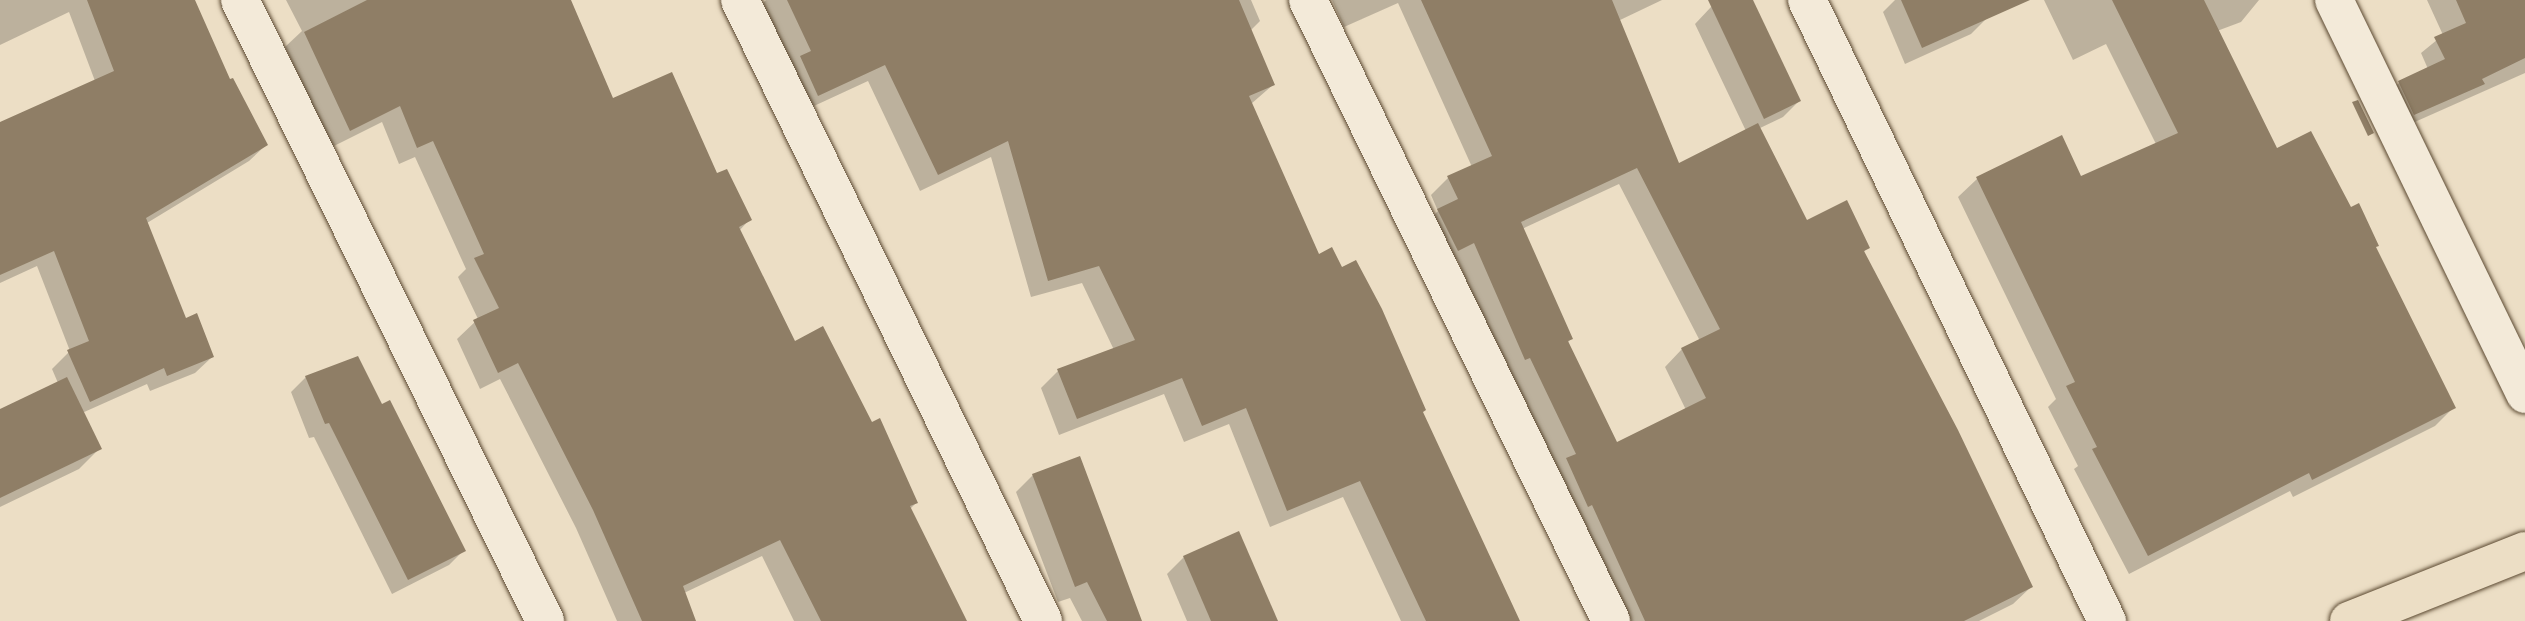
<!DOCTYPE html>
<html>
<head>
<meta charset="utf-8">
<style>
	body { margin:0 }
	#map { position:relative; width:2525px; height:621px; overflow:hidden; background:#ecdec5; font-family:"Sorts Mill Goudy",serif }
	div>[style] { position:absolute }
	.shadow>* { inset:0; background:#0003 }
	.building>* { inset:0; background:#8f7e66 }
	.roads { filter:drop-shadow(0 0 2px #5b4931) drop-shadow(0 0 2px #5b4931) }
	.street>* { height:38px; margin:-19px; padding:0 19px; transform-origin:19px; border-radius:19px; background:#f3ead9 }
	.primary>* { height:38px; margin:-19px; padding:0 19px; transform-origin:19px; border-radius:19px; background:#ecdec5 }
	span { translate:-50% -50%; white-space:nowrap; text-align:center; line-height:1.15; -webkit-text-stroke:5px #f3ead9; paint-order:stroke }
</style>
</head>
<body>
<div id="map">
	<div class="shadow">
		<div style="clip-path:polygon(0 0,191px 0,229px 82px,266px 145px,249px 161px,147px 223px,185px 320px,212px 357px,195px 373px,150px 391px,147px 384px,82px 413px,100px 448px,79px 469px,0 507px,0 411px,58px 383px,52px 369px,70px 351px,37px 266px,0 283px,0 124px,95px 81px,69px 12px,0 45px)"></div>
		<div style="clip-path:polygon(286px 0,569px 0,612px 100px,716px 176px,750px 219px,739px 231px,795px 343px,871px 424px,916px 503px,910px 509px,965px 621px,794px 621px,762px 556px,684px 593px,694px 621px,617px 621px,576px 528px,500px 379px,480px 389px,457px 339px,478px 319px,458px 277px,466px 269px,415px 157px,399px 164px,382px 122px,332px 147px,285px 47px,302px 31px)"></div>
		<div style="clip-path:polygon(766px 0,1251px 0,1260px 21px,1250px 31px,1273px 85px,1251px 104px,1318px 256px,1421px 413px,1519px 621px,1401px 621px,1343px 497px,1270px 527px,1229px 424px,1184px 442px,1164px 394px,1059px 435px,1041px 388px,1058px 371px,1114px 350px,1082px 283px,1031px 297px,991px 157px,920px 191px,868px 81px,801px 112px,763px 3px)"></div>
		<div style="clip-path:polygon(evenodd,1332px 0,1662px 0,1618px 21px,1678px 166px,1746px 131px,1695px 24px,1711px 7px,1726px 0,1751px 0,1799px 101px,1783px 117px,1758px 129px,1806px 222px,1867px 248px,1863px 253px,2031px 587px,2013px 604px,1979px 621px,1624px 621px,1507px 377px,1457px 259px,1440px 267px,1421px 228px,1438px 211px,1431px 195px,1448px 178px,1472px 167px,1398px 3px,1344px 27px,1332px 0,1619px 184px,1700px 341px,1682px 349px,1665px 367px,1686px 410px,1616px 444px,1567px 343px,1571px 339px,1522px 229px,1619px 184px)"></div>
		<div style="clip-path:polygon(1895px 0,1980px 0,1987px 18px,1971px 34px,1905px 64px,1883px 12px)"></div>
		<div style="clip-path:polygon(2044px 0,2259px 0,2241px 22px,2217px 31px,2276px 150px,2350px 209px,2374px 248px,2454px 407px,2435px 426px,2293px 497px,2290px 491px,2129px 574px,2074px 469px,2078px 466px,2048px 407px,2056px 399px,1958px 197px,1977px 179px,2080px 178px,2156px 144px,2106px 44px,2073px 60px)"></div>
		<div style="clip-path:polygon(2427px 0,2525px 0,2525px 73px,2399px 129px,2384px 97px,2399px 83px,2428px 69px,2421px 53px,2443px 35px)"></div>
		<div style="clip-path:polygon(306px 377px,381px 407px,464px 550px,449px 565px,392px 594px,314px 437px,309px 438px,291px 392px)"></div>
		<div style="clip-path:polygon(1033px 475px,1140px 621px,1082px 621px,1070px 598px,1058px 602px,1016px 492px)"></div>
		<div style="clip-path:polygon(1238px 534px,1276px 621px,1187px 621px,1167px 574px,1184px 557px)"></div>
	</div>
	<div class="building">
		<div style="clip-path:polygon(87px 0,195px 0,230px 79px,233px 78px,268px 145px,146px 218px,186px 318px,197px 313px,214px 357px,167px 376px,164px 368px,90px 402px,67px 350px,89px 341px,54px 251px,0 275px,0 122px,114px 71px)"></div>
		<div style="clip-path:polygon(367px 0,571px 0,613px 98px,672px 72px,717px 173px,727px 169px,752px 220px,739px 227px,795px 341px,823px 326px,872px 422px,880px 418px,918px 503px,910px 506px,967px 621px,821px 621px,780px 540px,683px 586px,696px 621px,642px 621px,593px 510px,518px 363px,498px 373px,473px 320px,499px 308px,474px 258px,484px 254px,433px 141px,417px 148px,400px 106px,350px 131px,304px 32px)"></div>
		<div style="clip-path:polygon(787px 0,1239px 0,1275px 85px,1249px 96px,1319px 254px,1332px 247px,1342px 267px,1356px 260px,1382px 309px,1426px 410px,1423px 412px,1520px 621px,1426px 621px,1360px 481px,1287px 511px,1246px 408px,1202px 426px,1182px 378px,1077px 419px,1057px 369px,1135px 340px,1099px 266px,1048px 281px,1008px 141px,938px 175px,885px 65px,818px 96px,800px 56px,811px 51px)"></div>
		<div style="clip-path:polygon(evenodd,1421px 0,1612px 0,1679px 163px,1758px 123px,1807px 220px,1847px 200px,1870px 248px,1864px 251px,1958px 430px,2033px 587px,1964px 621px,1645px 621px,1592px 505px,1588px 507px,1566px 458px,1576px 454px,1530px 358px,1525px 360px,1474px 243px,1458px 251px,1437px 209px,1458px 199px,1447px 176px,1492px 156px,1421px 0,1637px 168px,1720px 329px,1681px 348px,1706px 398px,1617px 442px,1568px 341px,1573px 339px,1521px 222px,1637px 168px)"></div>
		<div style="clip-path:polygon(1708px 0,1753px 0,1801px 101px,1764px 119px)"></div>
		<div style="clip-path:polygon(1901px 0,2030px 0,1922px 48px)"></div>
		<div style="clip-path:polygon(2112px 0,2204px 0,2277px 148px,2311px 131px,2351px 207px,2359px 203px,2379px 246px,2376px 247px,2456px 408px,2312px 480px,2309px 473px,2148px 556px,2092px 449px,2097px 447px,2066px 386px,2075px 382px,1976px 177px,2062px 135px,2081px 176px,2178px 133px)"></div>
		<div style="clip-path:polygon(2456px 0,2525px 0,2525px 58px,2482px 79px,2485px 84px,2414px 115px,2398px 81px,2445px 59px,2434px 37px,2466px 23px)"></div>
		<div style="clip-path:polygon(2358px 100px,2374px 133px,2368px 136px,2352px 102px)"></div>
		<div style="clip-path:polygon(358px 356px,382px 404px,390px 400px,466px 551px,408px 580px,329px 423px,325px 424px,305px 376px)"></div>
		<div style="clip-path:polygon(67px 377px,102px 449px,0 498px,0 409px)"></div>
		<div style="clip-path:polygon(1080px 456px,1142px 621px,1107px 621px,1087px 582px,1075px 587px,1032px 474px)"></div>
		<div style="clip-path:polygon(1239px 531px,1278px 621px,1211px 621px,1183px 556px)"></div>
	</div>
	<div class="roads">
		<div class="street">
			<div style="left:240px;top:0;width:692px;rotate:63.84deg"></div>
			<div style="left:740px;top:0;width:691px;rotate:63.99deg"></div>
			<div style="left:1308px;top:0;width:691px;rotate:63.99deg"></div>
			<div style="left:1807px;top:0;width:690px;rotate:64.22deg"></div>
			<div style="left:2334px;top:0;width:438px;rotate:64.1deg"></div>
		</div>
		<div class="primary">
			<div style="left:2349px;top:621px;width:189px;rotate:-21.7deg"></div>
		</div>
	</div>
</div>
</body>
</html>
